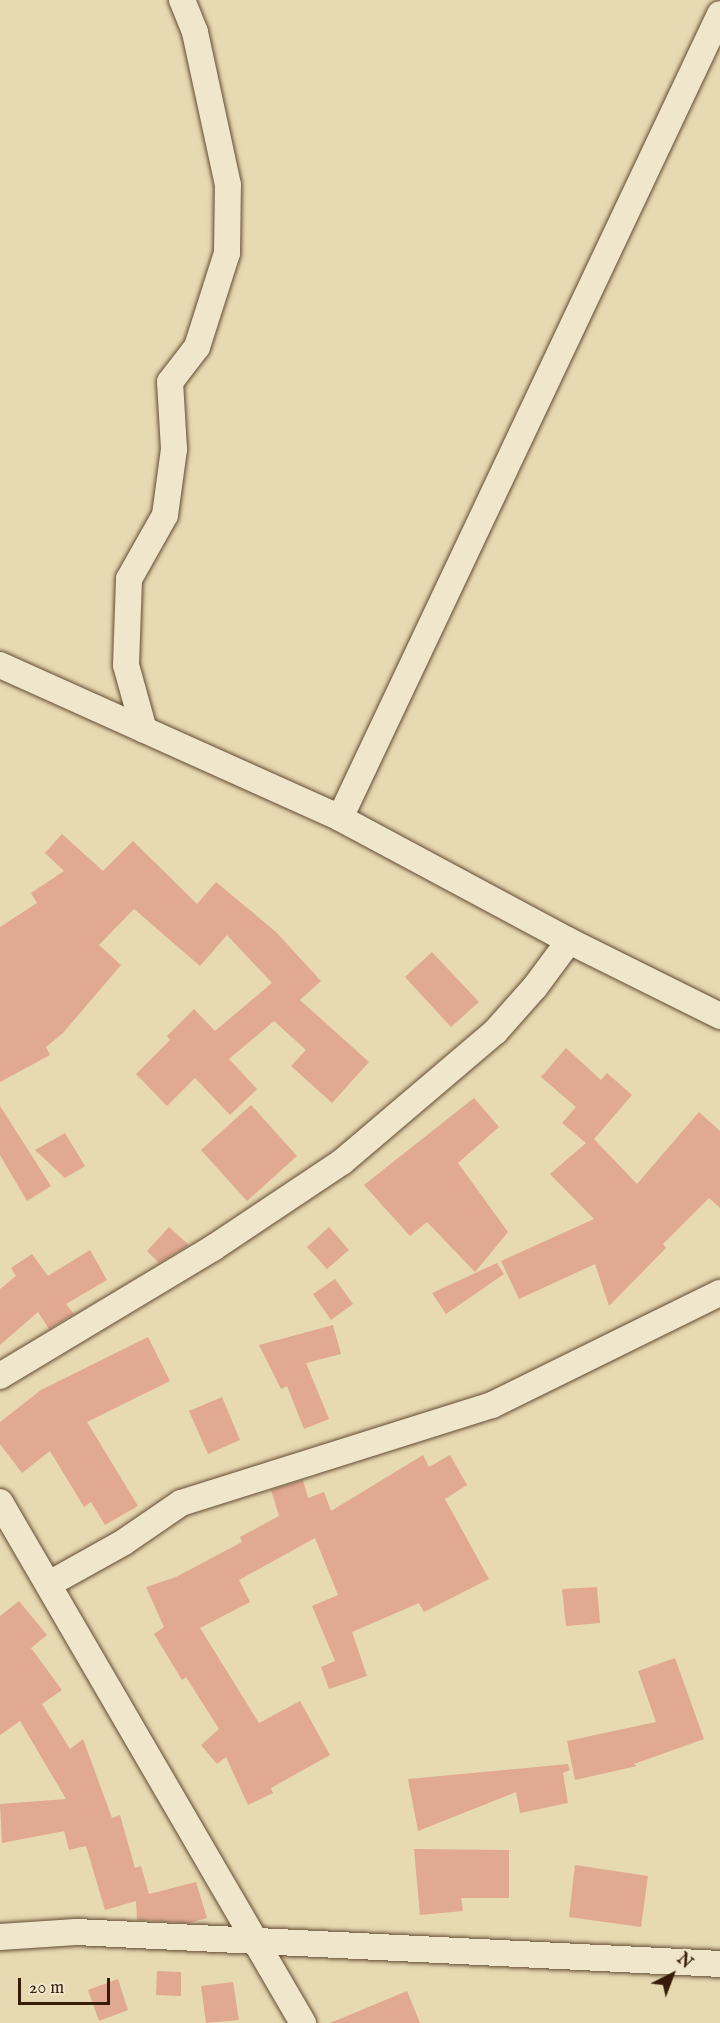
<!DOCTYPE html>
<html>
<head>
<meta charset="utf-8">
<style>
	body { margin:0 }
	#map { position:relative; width:720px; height:2023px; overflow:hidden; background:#e7d9b1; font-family:"IM FELL English",serif }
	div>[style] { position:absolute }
	.building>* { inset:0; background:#e1a992 }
	.roads { filter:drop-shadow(0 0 2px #634b34) drop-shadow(0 0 2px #634b34) }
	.minor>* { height:26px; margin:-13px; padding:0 13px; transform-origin:13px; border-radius:13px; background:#efe6cc }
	span { translate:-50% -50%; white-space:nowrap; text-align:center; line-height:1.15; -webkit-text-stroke:4.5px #efe6cc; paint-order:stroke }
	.north { position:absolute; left:642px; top:1945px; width:60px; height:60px; -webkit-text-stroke:4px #efe6cc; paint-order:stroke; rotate:42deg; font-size:16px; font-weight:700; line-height:24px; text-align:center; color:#371c0a }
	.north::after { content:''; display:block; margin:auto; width:21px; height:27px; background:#371c0a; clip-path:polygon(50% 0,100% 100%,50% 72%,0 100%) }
	.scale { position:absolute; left:18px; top:1978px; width:92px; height:27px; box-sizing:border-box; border:3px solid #371c0a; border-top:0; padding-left:8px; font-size:18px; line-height:21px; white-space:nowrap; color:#371c0a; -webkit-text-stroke:4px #efe6cc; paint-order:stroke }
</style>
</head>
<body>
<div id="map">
	<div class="building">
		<div style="clip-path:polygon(62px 834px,103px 871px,133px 841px,197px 904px,216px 882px,276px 932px,321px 981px,300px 1000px,369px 1062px,332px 1103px,291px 1066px,306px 1050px,274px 1021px,229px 1059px,257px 1089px,230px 1115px,195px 1078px,167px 1106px,136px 1074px,170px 1040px,167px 1036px,194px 1009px,215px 1031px,272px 983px,227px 935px,200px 966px,134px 909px,99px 945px,121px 965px,63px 1033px,46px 1047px,50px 1055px,0 1082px,0 927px,37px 903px,31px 893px,64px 871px,45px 853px)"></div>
		<div style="clip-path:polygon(432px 952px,479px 1002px,451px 1027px,405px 977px)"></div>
		<div style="clip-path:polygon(566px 1048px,601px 1080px,607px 1073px,632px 1095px,594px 1139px,637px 1184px,699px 1112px,720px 1131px,720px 1208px,709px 1198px,663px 1244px,666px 1248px,609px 1306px,595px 1264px,519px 1299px,501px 1261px,594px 1219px,550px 1174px,586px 1143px,562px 1123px,576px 1107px,541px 1077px)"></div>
		<div style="clip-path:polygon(474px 1098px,499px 1127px,458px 1163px,508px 1232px,475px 1272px,427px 1222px,410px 1236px,364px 1185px)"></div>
		<div style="clip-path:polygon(251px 1105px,297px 1156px,247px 1201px,201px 1150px)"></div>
		<div style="clip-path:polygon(0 1106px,51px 1186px,27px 1201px,0 1155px)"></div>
		<div style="clip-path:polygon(65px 1133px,85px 1166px,65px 1178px,35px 1150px)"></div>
		<div style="clip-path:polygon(169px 1227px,189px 1245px,159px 1263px,147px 1251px)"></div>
		<div style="clip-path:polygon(329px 1227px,349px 1250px,327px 1269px,307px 1247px)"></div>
		<div style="clip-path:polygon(90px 1250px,107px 1280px,66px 1304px,74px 1314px,49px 1329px,38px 1312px,0 1345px,0 1289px,16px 1276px,11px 1268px,32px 1254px,48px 1276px)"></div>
		<div style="clip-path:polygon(497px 1263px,504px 1274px,446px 1314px,432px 1293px)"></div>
		<div style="clip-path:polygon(335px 1279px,353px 1304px,331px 1320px,313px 1294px)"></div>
		<div style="clip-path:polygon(333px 1325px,341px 1354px,306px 1363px,329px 1419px,304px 1429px,287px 1386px,281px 1389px,259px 1345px)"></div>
		<div style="clip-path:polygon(148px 1337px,170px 1381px,87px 1422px,138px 1506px,105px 1525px,91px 1502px,84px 1507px,50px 1451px,22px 1473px,0 1444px,0 1422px,41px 1390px)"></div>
		<div style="clip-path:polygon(222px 1397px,240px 1440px,208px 1454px,189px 1411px)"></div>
		<div style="clip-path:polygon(423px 1455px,429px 1467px,450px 1455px,467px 1485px,445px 1499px,489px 1579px,424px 1612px,419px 1603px,352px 1632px,367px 1676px,329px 1689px,321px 1667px,335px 1661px,312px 1606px,338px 1595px,315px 1538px,239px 1580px,250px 1602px,200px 1628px,259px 1723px,300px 1701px,330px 1755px,271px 1788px,273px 1793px,248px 1805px,226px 1757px,217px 1764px,201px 1745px,219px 1729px,186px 1677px,182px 1680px,154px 1634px,164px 1627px,146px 1587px,176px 1577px,242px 1542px,240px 1537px,279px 1516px,271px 1490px,303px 1480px,308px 1498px,324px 1492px,331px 1511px)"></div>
		<div style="clip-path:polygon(597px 1587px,600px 1623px,566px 1626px,562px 1589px)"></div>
		<div style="clip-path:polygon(19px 1601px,47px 1635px,31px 1648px,62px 1690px,42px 1704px,70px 1749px,83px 1739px,112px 1818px,120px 1815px,135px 1868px,141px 1866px,149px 1894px,196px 1882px,207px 1918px,189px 1923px,137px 1920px,136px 1901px,105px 1910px,86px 1846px,69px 1850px,64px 1831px,2px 1843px,0 1804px,66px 1799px,20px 1721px,0 1735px,0 1616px)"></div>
		<div style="clip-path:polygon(675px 1658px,704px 1739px,634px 1764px,637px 1766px,575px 1780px,567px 1741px,656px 1722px,638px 1671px)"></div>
		<div style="clip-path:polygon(568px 1764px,570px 1770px,563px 1773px,568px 1803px,520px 1813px,516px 1792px,418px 1831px,408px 1779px)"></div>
		<div style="clip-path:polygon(414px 1849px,509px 1850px,509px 1898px,461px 1898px,463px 1911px,420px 1915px)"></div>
		<div style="clip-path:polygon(575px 1865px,648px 1876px,641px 1927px,569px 1917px)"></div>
		<div style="clip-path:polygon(157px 1971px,181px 1972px,181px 1996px,156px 1995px)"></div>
		<div style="clip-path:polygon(118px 1979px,128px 2010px,99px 2021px,88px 1990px)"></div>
		<div style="clip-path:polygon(233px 1982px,239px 2020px,206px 2023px,201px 1986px)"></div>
		<div style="clip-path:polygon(407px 1991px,420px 2023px,330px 2023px)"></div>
	</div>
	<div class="roads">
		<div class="minor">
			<div style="left:0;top:665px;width:373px;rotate:24.2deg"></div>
			<div style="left:340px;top:818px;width:260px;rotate:28.2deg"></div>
			<div style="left:569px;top:941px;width:169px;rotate:26.4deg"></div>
			<div style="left:144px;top:730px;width:67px;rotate:-105.5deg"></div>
			<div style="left:126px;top:665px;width:86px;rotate:-88deg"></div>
			<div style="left:129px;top:579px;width:73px;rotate:-60.6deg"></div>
			<div style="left:165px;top:515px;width:67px;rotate:-82.2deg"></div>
			<div style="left:174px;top:449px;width:67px;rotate:-93.4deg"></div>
			<div style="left:170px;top:382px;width:44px;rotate:-52.4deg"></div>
			<div style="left:197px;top:347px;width:99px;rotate:-72.3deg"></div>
			<div style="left:227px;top:253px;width:68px;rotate:-89.2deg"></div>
			<div style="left:228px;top:185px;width:157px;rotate:-102.2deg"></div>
			<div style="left:195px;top:32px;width:35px;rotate:-112deg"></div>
			<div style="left:340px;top:818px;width:889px;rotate:-64.7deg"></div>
			<div style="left:0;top:1376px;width:249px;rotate:-31deg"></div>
			<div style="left:213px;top:1248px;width:155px;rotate:-33.7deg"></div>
			<div style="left:342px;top:1162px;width:201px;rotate:-40.4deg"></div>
			<div style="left:495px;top:1032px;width:60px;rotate:-48.4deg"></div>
			<div style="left:535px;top:987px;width:57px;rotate:-53.5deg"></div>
			<div style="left:0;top:1502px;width:603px;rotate:59.82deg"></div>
			<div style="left:49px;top:1584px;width:86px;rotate:-29.2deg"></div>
			<div style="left:124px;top:1542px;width:69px;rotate:-34.4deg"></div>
			<div style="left:181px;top:1503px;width:326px;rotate:-17.5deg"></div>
			<div style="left:492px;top:1405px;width:254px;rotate:-26.2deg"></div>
			<div style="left:0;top:1937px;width:76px;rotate:-3.8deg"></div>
			<div style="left:76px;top:1932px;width:645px;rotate:2.84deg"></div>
		</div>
	</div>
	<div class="north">N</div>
	<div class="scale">20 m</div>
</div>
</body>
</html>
